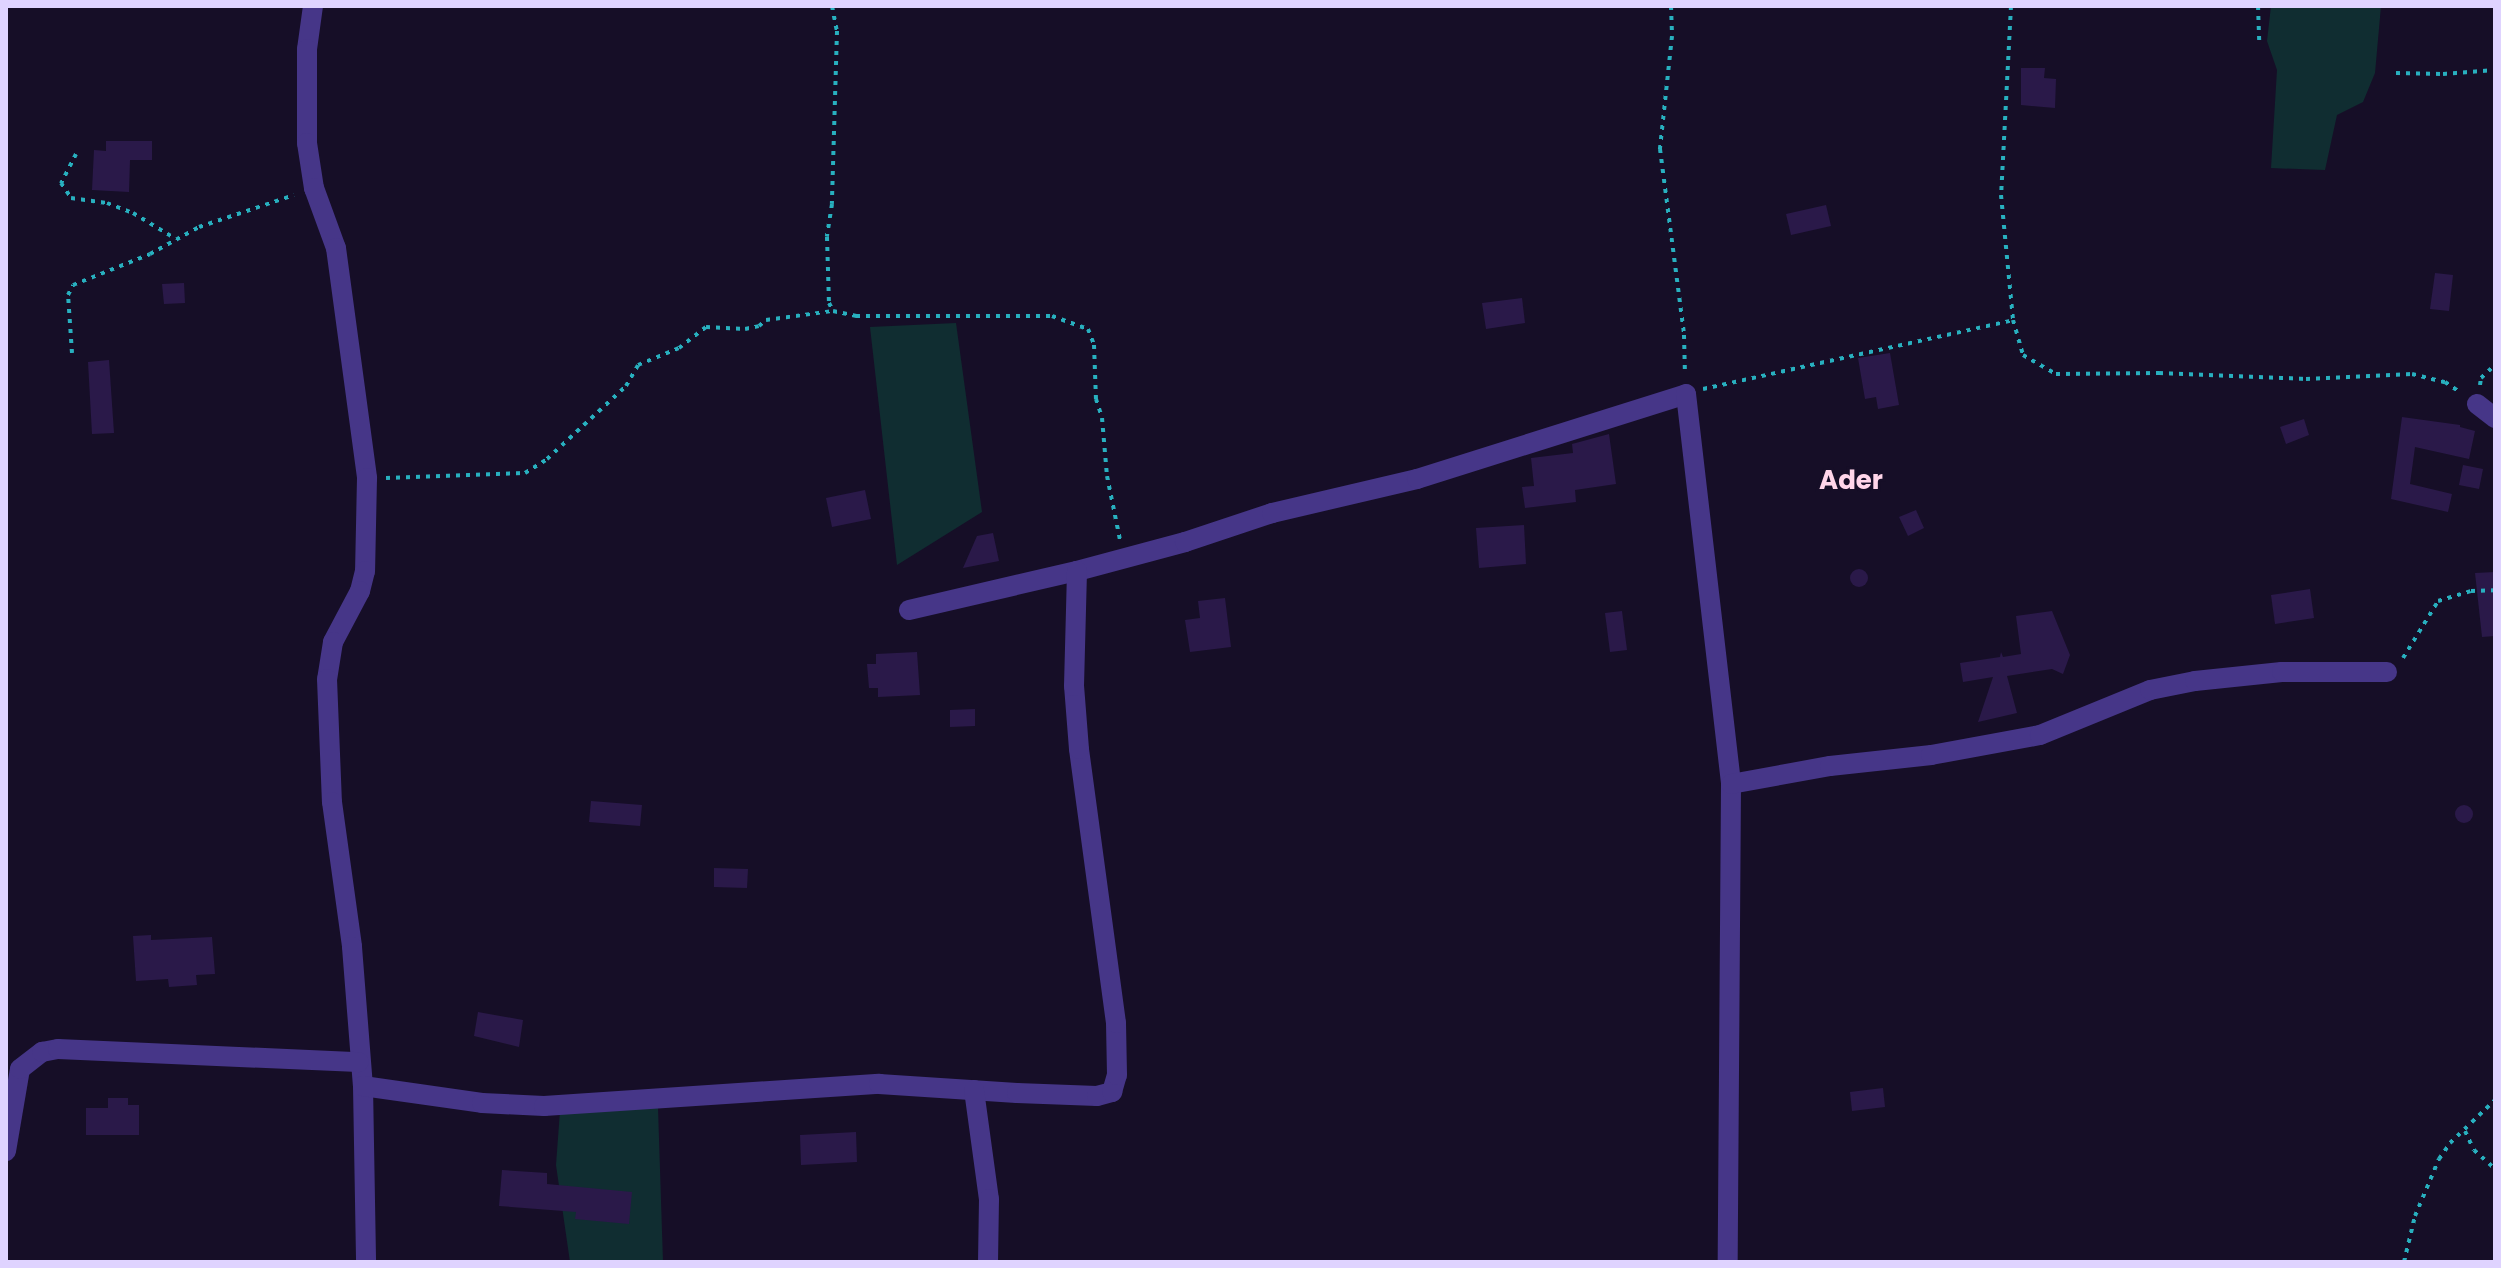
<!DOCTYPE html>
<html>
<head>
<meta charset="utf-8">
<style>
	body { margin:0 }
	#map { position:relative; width:2501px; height:1268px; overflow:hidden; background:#160e27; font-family:Poppins,sans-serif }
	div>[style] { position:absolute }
	.green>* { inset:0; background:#102d31 }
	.building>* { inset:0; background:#2a1949 }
	.round { border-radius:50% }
	.path>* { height:4px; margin-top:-2px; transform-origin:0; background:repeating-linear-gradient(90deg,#28b0bf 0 4px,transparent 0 10px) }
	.street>* { height:20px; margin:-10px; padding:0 10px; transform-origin:10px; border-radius:10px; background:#463688 }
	span { translate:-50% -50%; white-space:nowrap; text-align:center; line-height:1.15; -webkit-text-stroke:6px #160e27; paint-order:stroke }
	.quarter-label { font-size:26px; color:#ffd5e9; font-weight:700 }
	.frame { position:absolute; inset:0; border:8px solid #dfd3ff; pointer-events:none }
</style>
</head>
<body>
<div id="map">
	<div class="green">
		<div style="clip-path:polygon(2271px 6px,2381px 6px,2375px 73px,2363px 102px,2337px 115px,2325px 170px,2271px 168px,2277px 70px,2267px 41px)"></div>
		<div style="clip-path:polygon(956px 323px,982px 512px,897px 565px,870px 327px)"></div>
		<div style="clip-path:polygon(658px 1108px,663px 1262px,570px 1262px,556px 1165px,560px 1111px)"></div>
	</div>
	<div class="building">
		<div style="clip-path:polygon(2021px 68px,2045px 68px,2044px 78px,2056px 79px,2055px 108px,2021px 105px)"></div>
		<div style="clip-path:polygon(106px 141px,152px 141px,152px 160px,130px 160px,129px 192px,92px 190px,94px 150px,106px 151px)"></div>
		<div style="clip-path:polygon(1826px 205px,1831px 226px,1791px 235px,1786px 214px)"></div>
		<div style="clip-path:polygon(2435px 273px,2453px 275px,2449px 311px,2430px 309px)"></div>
		<div style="clip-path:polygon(184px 283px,185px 303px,164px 304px,162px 284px)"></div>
		<div style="clip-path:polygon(1522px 298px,1525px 323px,1486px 329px,1482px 303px)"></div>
		<div style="clip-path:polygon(1890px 353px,1899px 405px,1878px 409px,1876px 397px,1865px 399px,1858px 358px)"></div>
		<div style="clip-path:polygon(109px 360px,114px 433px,92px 434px,88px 362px)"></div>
		<div style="clip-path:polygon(2402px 417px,2460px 425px,2460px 427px,2475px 431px,2469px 459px,2415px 447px,2410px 484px,2452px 494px,2448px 512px,2391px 499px)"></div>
		<div style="clip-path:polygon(2304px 419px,2309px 435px,2286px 444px,2280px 427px)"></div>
		<div style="clip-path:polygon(1609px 434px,1616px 484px,1575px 490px,1576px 502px,1525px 508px,1522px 487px,1534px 486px,1531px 458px,1573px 453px,1572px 444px)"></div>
		<div style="clip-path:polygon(2463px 465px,2483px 469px,2479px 489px,2459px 485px)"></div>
		<div style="clip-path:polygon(865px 490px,871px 519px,832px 527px,826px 498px)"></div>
		<div style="clip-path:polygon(1916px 510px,1924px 528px,1908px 536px,1899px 517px)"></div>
		<div style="clip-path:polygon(1524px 525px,1526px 564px,1479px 568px,1476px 528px)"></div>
		<div style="clip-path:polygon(993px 533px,999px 561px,963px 568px,977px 536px)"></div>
		<div class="round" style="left:1850px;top:569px;width:18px;height:18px"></div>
		<div style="clip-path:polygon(2495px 572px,2495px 636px,2482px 637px,2475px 573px)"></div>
		<div style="clip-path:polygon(2310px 589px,2314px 618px,2275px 624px,2271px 595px)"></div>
		<div style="clip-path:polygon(1225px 598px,1231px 647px,1190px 652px,1185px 620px,1200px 618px,1198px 601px)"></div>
		<div style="clip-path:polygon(1622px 611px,1627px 650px,1610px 652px,1605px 613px)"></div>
		<div style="clip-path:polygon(2052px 611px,2070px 655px,2063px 674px,2052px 669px,2007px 676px,2017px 713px,1978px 722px,1993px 677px,1963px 682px,1960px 663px,2000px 657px,2001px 652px,2003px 657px,2021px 654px,2016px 616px)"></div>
		<div style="clip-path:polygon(917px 652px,920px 695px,878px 697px,878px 688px,869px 688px,867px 664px,876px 664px,876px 654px)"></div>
		<div style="clip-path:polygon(975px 709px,975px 726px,950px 727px,950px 710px)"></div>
		<div style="clip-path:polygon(591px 801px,642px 805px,640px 826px,589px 822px)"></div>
		<div class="round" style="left:2455px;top:805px;width:18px;height:18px"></div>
		<div style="clip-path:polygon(714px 868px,748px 869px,747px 888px,714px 887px)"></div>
		<div style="clip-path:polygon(151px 935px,151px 940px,212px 937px,215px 974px,196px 975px,197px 985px,169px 987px,168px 979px,136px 981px,133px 936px)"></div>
		<div style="clip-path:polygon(478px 1012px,523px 1020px,519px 1047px,474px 1036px)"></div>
		<div style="clip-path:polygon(1883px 1088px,1885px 1107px,1852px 1111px,1850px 1092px)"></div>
		<div style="clip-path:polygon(108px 1098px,128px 1098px,128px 1105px,139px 1105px,139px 1135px,86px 1135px,86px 1108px,108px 1108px)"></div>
		<div style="clip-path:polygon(856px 1132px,857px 1162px,801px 1165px,800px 1135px)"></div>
		<div style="clip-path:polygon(502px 1170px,547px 1173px,547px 1184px,632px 1192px,629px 1224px,575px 1219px,576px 1212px,499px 1206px)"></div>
	</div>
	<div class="path">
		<div style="left:832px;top:6px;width:25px;rotate:79deg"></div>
		<div style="left:837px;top:31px;width:173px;rotate:91.7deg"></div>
		<div style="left:832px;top:204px;width:33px;rotate:99deg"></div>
		<div style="left:827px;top:237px;width:66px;rotate:88.3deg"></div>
		<div style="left:829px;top:303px;width:9px;rotate:63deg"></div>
		<div style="left:1671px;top:6px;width:30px;rotate:88deg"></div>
		<div style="left:1672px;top:36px;width:114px;rotate:96.1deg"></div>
		<div style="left:1660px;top:149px;width:188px;rotate:82.6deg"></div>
		<div style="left:1684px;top:335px;width:40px;rotate:88.6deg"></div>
		<div style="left:2011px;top:6px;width:189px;rotate:93deg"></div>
		<div style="left:2001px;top:195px;width:126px;rotate:84.5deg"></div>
		<div style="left:2013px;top:320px;width:36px;rotate:74deg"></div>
		<div style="left:2023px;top:355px;width:38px;rotate:30deg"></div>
		<div style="left:2056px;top:374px;width:103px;rotate:-0.6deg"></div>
		<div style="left:2159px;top:373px;width:147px;rotate:2.3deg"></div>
		<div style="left:2306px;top:379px;width:106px;rotate:-2.7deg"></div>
		<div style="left:2412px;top:374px;width:34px;rotate:14deg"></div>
		<div style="left:2445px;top:382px;width:18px;rotate:34deg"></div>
		<div style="left:2258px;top:6px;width:35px;rotate:88deg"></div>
		<div style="left:2396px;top:73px;width:47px;rotate:1.2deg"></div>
		<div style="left:2443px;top:74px;width:52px;rotate:-4.4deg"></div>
		<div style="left:76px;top:154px;width:33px;rotate:117deg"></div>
		<div style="left:61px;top:183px;width:18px;rotate:56deg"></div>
		<div style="left:71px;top:198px;width:36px;rotate:8deg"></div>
		<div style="left:107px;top:203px;width:28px;rotate:21deg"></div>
		<div style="left:133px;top:213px;width:50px;rotate:31.2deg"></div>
		<div style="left:72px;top:353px;width:58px;rotate:-93.9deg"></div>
		<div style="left:68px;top:295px;width:11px;rotate:-63deg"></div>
		<div style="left:73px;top:285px;width:83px;rotate:-21.9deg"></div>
		<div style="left:150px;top:254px;width:56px;rotate:-28.9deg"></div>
		<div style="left:199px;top:227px;width:100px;rotate:-18.6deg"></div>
		<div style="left:2480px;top:385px;width:7px;rotate:-82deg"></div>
		<div style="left:2481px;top:378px;width:19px;rotate:-43deg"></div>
		<div style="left:1703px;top:389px;width:318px;rotate:-12.5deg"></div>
		<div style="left:386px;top:478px;width:139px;rotate:-2.1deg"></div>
		<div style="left:525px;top:473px;width:26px;rotate:-32deg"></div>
		<div style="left:547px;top:459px;width:108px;rotate:-42.7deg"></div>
		<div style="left:626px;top:386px;width:24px;rotate:-60deg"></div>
		<div style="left:638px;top:365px;width:44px;rotate:-22.5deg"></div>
		<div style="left:679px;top:348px;width:34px;rotate:-38deg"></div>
		<div style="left:706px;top:327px;width:39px;rotate:3deg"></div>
		<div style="left:745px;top:329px;width:14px;rotate:-12deg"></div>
		<div style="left:759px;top:326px;width:9px;rotate:-41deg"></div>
		<div style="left:766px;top:320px;width:68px;rotate:-7.7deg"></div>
		<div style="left:833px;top:311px;width:24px;rotate:12deg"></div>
		<div style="left:856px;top:316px;width:196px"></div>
		<div style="left:1052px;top:316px;width:38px;rotate:20deg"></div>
		<div style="left:1088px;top:329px;width:17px;rotate:69deg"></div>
		<div style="left:1094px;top:345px;width:54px;rotate:87.9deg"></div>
		<div style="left:1096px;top:399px;width:20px;rotate:72deg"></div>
		<div style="left:1102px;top:418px;width:58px;rotate:85.1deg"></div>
		<div style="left:1107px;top:476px;width:65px;rotate:78.5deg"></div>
		<div style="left:2403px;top:658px;width:67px;rotate:-58.4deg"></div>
		<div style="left:2438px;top:601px;width:34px;rotate:-17deg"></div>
		<div style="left:2471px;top:591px;width:24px;rotate:-2deg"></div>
		<div style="left:2465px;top:1131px;width:21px;rotate:65deg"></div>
		<div style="left:2474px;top:1150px;width:28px;rotate:42deg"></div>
		<div style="left:2404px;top:1262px;width:47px;rotate:-76.6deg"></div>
		<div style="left:2415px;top:1216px;width:62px;rotate:-67.2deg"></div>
		<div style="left:2439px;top:1159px;width:19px;rotate:-55deg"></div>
		<div style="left:2450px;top:1143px;width:62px;rotate:-43.7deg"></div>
	</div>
	<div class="street">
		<div style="left:313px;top:6px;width:43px;rotate:97.9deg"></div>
		<div style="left:307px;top:49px;width:94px;rotate:90deg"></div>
		<div style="left:307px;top:143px;width:46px;rotate:81.2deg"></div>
		<div style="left:314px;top:188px;width:64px;rotate:69.9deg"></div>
		<div style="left:336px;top:248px;width:232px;rotate:82.3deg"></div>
		<div style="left:367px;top:478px;width:93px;rotate:91.2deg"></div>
		<div style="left:365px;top:571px;width:21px;rotate:104deg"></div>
		<div style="left:360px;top:591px;width:58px;rotate:117.9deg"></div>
		<div style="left:333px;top:642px;width:37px;rotate:99deg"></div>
		<div style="left:327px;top:679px;width:123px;rotate:87.7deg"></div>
		<div style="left:332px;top:802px;width:146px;rotate:82.1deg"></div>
		<div style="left:352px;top:947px;width:139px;rotate:85.5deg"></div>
		<div style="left:363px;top:1086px;width:176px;rotate:89deg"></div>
		<div style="left:2477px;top:404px;width:23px;rotate:38deg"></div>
		<div style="left:909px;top:610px;width:172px;rotate:-13.1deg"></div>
		<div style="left:1077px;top:571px;width:112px;rotate:-15deg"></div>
		<div style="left:1185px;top:542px;width:92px;rotate:-18.4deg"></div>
		<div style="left:1272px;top:513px;width:149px;rotate:-13.2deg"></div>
		<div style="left:1417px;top:479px;width:282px;rotate:-17.5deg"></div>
		<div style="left:1686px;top:394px;width:393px;rotate:83.4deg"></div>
		<div style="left:1731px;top:784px;width:478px;rotate:90.4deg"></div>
		<div style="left:1731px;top:784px;width:101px;rotate:-10.3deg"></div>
		<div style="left:1830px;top:766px;width:102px;rotate:-6.2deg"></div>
		<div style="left:1931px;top:755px;width:111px;rotate:-10.4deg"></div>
		<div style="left:2040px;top:735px;width:119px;rotate:-22.2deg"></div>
		<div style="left:2150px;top:690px;width:46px;rotate:-11.3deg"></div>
		<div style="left:2195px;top:681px;width:87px;rotate:-5.9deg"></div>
		<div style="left:2282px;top:672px;width:105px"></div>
		<div style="left:363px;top:1086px;width:120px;rotate:8.1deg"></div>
		<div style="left:482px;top:1103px;width:62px;rotate:2.8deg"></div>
		<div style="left:544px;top:1106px;width:336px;rotate:-3.8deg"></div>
		<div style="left:879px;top:1084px;width:138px;rotate:3.7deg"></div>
		<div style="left:1017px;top:1093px;width:80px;rotate:2.1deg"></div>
		<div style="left:1097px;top:1096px;width:16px;rotate:-15deg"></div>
		<div style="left:1112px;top:1092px;width:18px;rotate:-74deg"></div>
		<div style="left:1117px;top:1075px;width:52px;rotate:-91.1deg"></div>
		<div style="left:1116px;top:1023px;width:276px;rotate:-97.7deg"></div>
		<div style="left:1079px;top:749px;width:63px;rotate:-94.5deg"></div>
		<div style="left:1074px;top:686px;width:115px;rotate:-88.5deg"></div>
		<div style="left:974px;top:1090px;width:110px;rotate:82.2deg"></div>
		<div style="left:989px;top:1199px;width:63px;rotate:90.9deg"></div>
		<div style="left:6px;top:1151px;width:83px;rotate:-80.3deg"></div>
		<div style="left:20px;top:1069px;width:28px;rotate:-38deg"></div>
		<div style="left:42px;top:1052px;width:16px;rotate:-11deg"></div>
		<div style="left:58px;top:1049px;width:301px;rotate:2.5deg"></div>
	</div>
	<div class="quarter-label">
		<span style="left:1851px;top:481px">Ader</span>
	</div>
	<div class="frame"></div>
</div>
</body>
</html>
